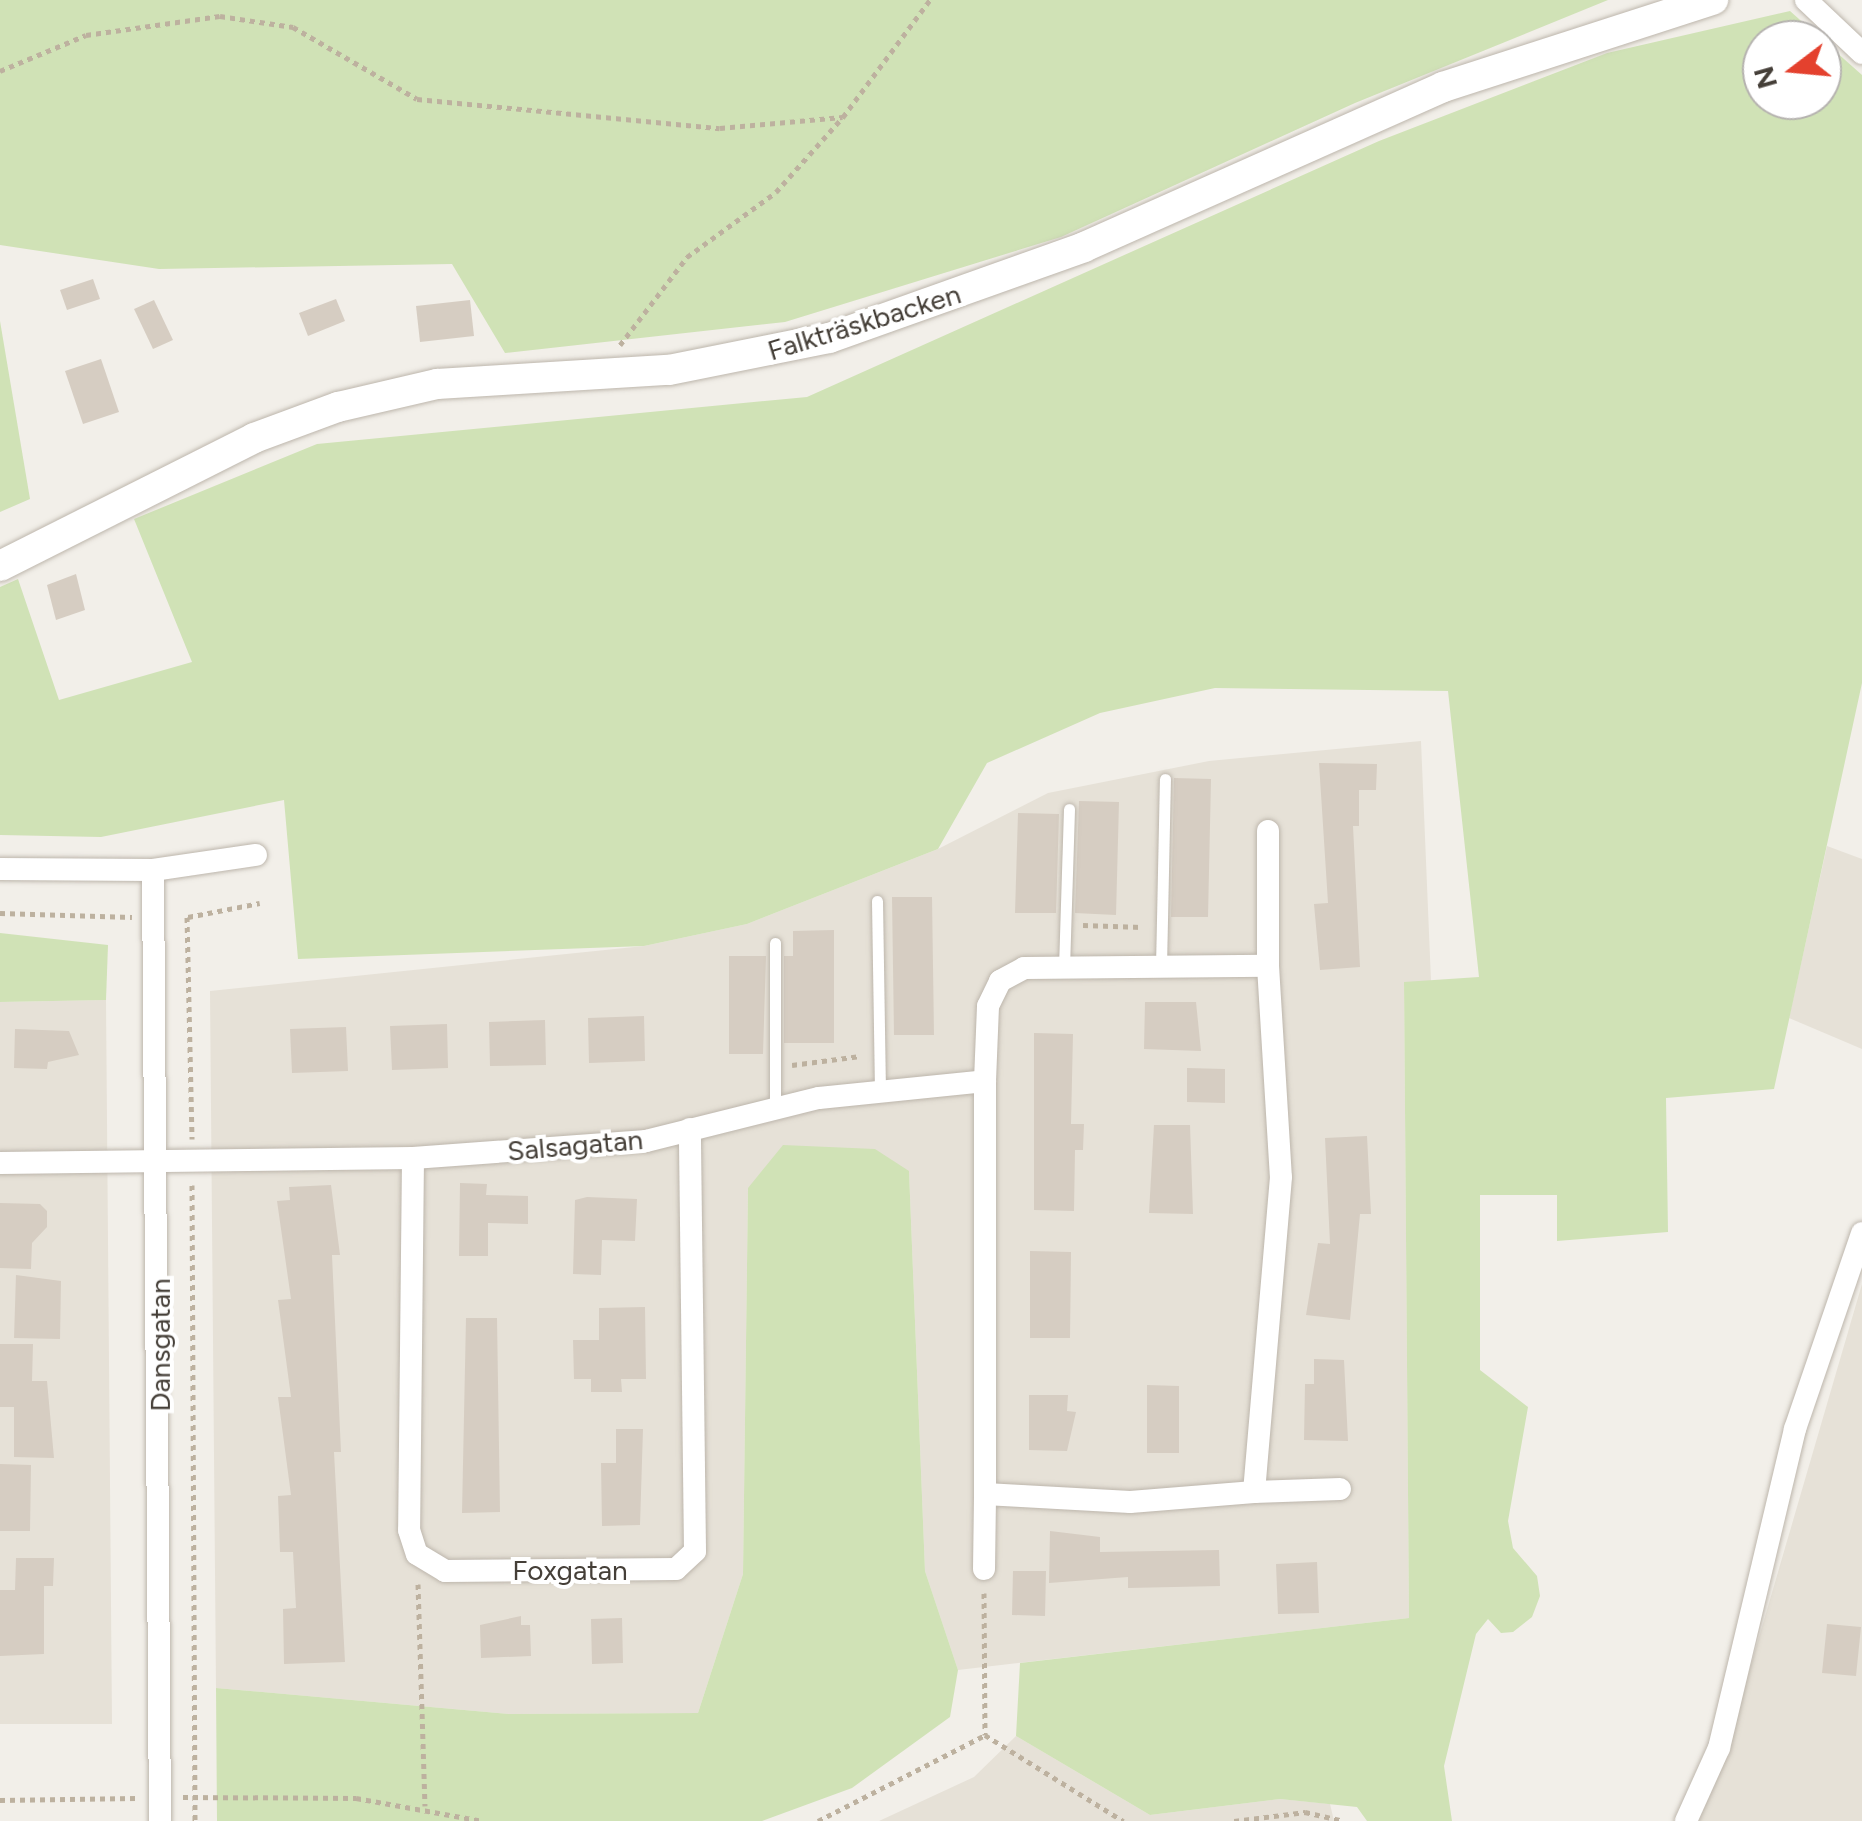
<!DOCTYPE html>
<html>
<head>
<meta charset="utf-8">
<style>
	body { margin:0 }
	#map { position:relative; width:1862px; height:1821px; overflow:hidden; background:#f2efe9; font-family:Figtree,sans-serif }
	div>[style] { position:absolute }
	.residential>* { inset:0; background:#e6e1d7 }
	.green>* { inset:0; background:#d0e2b6 }
	.building>* { inset:0; background:#d6cdc2 }
	.path>* { height:5px; margin-top:-2.5px; transform-origin:0; background:repeating-linear-gradient(90deg,#bdb19f 0 5px,transparent 0 10px) }
	.roads { filter:drop-shadow(0 0 2px #bdb6ac) drop-shadow(0 0 2px #bdb6ac) }
	.service>* { height:11px; margin:-5.5px; padding:0 5.5px; transform-origin:5.5px; border-radius:5.5px; background:#fff }
	.minor>* { height:22px; margin:-11px; padding:0 11px; transform-origin:11px; border-radius:11px; background:#fff }
	.tertiary>* { height:30px; margin:-15px; padding:0 15px; transform-origin:15px; border-radius:15px; background:#fff }
	span { translate:-50% -50%; white-space:nowrap; text-align:center; line-height:1.15; -webkit-text-stroke:8px #fff; paint-order:stroke }
	.street-label { font-size:28px; color:#453f38 }
	.north { position:absolute; left:1742px; top:20px; width:100px; height:100px; box-sizing:border-box; background:#fff; border:2px solid #b5b2af; border-radius:50%; rotate:254deg; font-size:28px; font-weight:700; line-height:40px; text-align:center; color:#453f38 }
	.north::after { content:''; display:block; margin:auto; width:35px; height:45px; background:#e4412e; clip-path:polygon(50% 0,100% 100%,50% 72%,0 100%) }
</style>
</head>
<body>
<div id="map">
	<div class="residential">
		<div style="clip-path:polygon(1421px 741px,1431px 981px,1404px 983px,1409px 1618px,958px 1670px,925px 1571px,909px 1171px,748px 1188px,743px 1574px,698px 1713px,509px 1714px,216px 1688px,210px 991px,644px 946px,747px 924px,938px 849px,1048px 793px,1209px 761px)"></div>
		<div style="clip-path:polygon(1827px 846px,1862px 859px,1862px 1049px,1789px 1018px)"></div>
		<div style="clip-path:polygon(106px 1000px,112px 1724px,0 1724px,0 1002px)"></div>
		<div style="clip-path:polygon(1862px 1284px,1862px 1821px,1695px 1821px,1729px 1740px)"></div>
		<div style="clip-path:polygon(1016px 1736px,1150px 1815px,1280px 1799px,1330px 1804px,1334px 1821px,879px 1821px,974px 1777px)"></div>
	</div>
	<div class="green">
		<div style="clip-path:polygon(0 0,1608px 0,1355px 103px,1061px 237px,785px 322px,505px 353px,452px 264px,159px 269px,0 245px)"></div>
		<div style="clip-path:polygon(evenodd,1790px 11px,1862px 75px,1862px 683px,1774px 1089px,1666px 1098px,1668px 1232px,1557px 1241px,1557px 1195px,1480px 1195px,1480px 1370px,1528px 1407px,1508px 1521px,1513px 1548px,1537px 1576px,1540px 1596px,1532px 1617px,1513px 1632px,1501px 1633px,1488px 1619px,1476px 1634px,1444px 1766px,1452px 1821px,1367px 1821px,1357px 1807px,1280px 1799px,1150px 1815px,1016px 1736px,1020px 1663px,1409px 1618px,1404px 982px,1479px 977px,1448px 691px,1215px 688px,1100px 713px,987px 763px,938px 849px,747px 924px,644px 946px,298px 959px,284px 800px,101px 837px,0 835px,0 587px,18px 579px,59px 700px,192px 662px,134px 519px,317px 444px,807px 397px,1379px 141px,1607px 53px,1790px 11px,1762px 40px,1822px 40px,1822px 100px,1762px 100px,1762px 40px)"></div>
		<div style="clip-path:polygon(0 321px,30px 499px,0 512px)"></div>
		<div style="clip-path:polygon(0 933px,108px 945px,106px 1000px,0 1002px)"></div>
		<div style="clip-path:polygon(783px 1145px,875px 1149px,909px 1171px,925px 1571px,958px 1670px,950px 1717px,852px 1788px,762px 1821px,217px 1821px,216px 1688px,509px 1714px,698px 1713px,743px 1574px,748px 1188px)"></div>
	</div>
	<div class="building">
		<div style="clip-path:polygon(93px 279px,100px 299px,67px 310px,60px 290px)"></div>
		<div style="clip-path:polygon(336px 299px,345px 321px,308px 336px,299px 313px)"></div>
		<div style="clip-path:polygon(154px 300px,173px 340px,153px 349px,134px 309px)"></div>
		<div style="clip-path:polygon(470px 300px,474px 336px,420px 342px,416px 306px)"></div>
		<div style="clip-path:polygon(101px 359px,119px 412px,83px 424px,65px 371px)"></div>
		<div style="clip-path:polygon(76px 574px,85px 610px,56px 620px,47px 585px)"></div>
		<div style="clip-path:polygon(1319px 763px,1377px 764px,1376px 790px,1359px 790px,1359px 826px,1353px 826px,1360px 967px,1320px 970px,1314px 904px,1328px 903px)"></div>
		<div style="clip-path:polygon(1174px 778px,1211px 779px,1208px 917px,1171px 917px)"></div>
		<div style="clip-path:polygon(1079px 801px,1119px 802px,1116px 915px,1075px 913px)"></div>
		<div style="clip-path:polygon(1018px 813px,1059px 814px,1056px 913px,1015px 913px)"></div>
		<div style="clip-path:polygon(892px 897px,932px 897px,934px 1035px,894px 1035px)"></div>
		<div style="clip-path:polygon(834px 930px,834px 1043px,784px 1043px,784px 956px,793px 956px,793px 931px)"></div>
		<div style="clip-path:polygon(729px 956px,766px 956px,763px 1054px,729px 1054px)"></div>
		<div style="clip-path:polygon(1145px 1002px,1196px 1002px,1201px 1051px,1144px 1049px)"></div>
		<div style="clip-path:polygon(644px 1016px,645px 1061px,589px 1063px,588px 1018px)"></div>
		<div style="clip-path:polygon(545px 1020px,546px 1065px,490px 1066px,489px 1022px)"></div>
		<div style="clip-path:polygon(447px 1024px,448px 1068px,392px 1070px,390px 1026px)"></div>
		<div style="clip-path:polygon(346px 1027px,348px 1071px,292px 1073px,290px 1029px)"></div>
		<div style="clip-path:polygon(15px 1029px,69px 1031px,79px 1055px,48px 1062px,47px 1069px,14px 1068px)"></div>
		<div style="clip-path:polygon(1034px 1033px,1073px 1034px,1071px 1124px,1084px 1124px,1083px 1150px,1075px 1150px,1074px 1211px,1034px 1210px)"></div>
		<div style="clip-path:polygon(1187px 1068px,1225px 1069px,1225px 1103px,1187px 1102px)"></div>
		<div style="clip-path:polygon(1154px 1125px,1190px 1125px,1193px 1214px,1149px 1213px)"></div>
		<div style="clip-path:polygon(1367px 1136px,1371px 1214px,1360px 1214px,1350px 1320px,1306px 1315px,1318px 1243px,1330px 1244px,1325px 1138px)"></div>
		<div style="clip-path:polygon(460px 1183px,487px 1184px,486px 1195px,528px 1196px,528px 1224px,488px 1223px,488px 1256px,459px 1256px)"></div>
		<div style="clip-path:polygon(331px 1185px,340px 1255px,332px 1255px,341px 1452px,334px 1452px,345px 1662px,284px 1664px,283px 1609px,296px 1608px,293px 1552px,280px 1552px,278px 1496px,291px 1495px,278px 1397px,291px 1397px,278px 1300px,291px 1299px,277px 1201px,290px 1200px,289px 1187px)"></div>
		<div style="clip-path:polygon(587px 1197px,637px 1199px,635px 1241px,602px 1240px,601px 1275px,573px 1274px,575px 1200px)"></div>
		<div style="clip-path:polygon(0 1203px,40px 1204px,47px 1211px,47px 1227px,32px 1243px,31px 1269px,0 1268px)"></div>
		<div style="clip-path:polygon(1030px 1251px,1071px 1252px,1070px 1338px,1030px 1338px)"></div>
		<div style="clip-path:polygon(16px 1275px,61px 1281px,60px 1339px,14px 1338px)"></div>
		<div style="clip-path:polygon(645px 1307px,646px 1379px,621px 1379px,622px 1392px,591px 1392px,591px 1379px,574px 1379px,573px 1340px,599px 1340px,599px 1308px)"></div>
		<div style="clip-path:polygon(466px 1318px,497px 1318px,500px 1512px,462px 1513px)"></div>
		<div style="clip-path:polygon(0 1344px,33px 1344px,32px 1381px,47px 1381px,54px 1458px,14px 1457px,14px 1407px,0 1407px)"></div>
		<div style="clip-path:polygon(1314px 1359px,1344px 1360px,1348px 1441px,1304px 1440px,1305px 1384px,1314px 1384px)"></div>
		<div style="clip-path:polygon(1147px 1385px,1179px 1386px,1179px 1453px,1147px 1453px)"></div>
		<div style="clip-path:polygon(1029px 1395px,1068px 1395px,1067px 1411px,1076px 1412px,1067px 1451px,1029px 1450px)"></div>
		<div style="clip-path:polygon(616px 1429px,643px 1429px,640px 1525px,602px 1526px,601px 1463px,616px 1463px)"></div>
		<div style="clip-path:polygon(0 1464px,31px 1465px,30px 1531px,0 1531px)"></div>
		<div style="clip-path:polygon(1050px 1531px,1100px 1537px,1100px 1552px,1219px 1550px,1220px 1586px,1128px 1588px,1128px 1577px,1049px 1583px)"></div>
		<div style="clip-path:polygon(16px 1558px,54px 1558px,53px 1586px,44px 1586px,44px 1654px,0 1656px,0 1590px,15px 1590px)"></div>
		<div style="clip-path:polygon(1317px 1562px,1319px 1613px,1278px 1614px,1276px 1564px)"></div>
		<div style="clip-path:polygon(1013px 1571px,1046px 1571px,1045px 1616px,1012px 1615px)"></div>
		<div style="clip-path:polygon(521px 1616px,521px 1625px,530px 1625px,531px 1656px,481px 1658px,480px 1625px)"></div>
		<div style="clip-path:polygon(622px 1618px,623px 1663px,592px 1664px,591px 1619px)"></div>
		<div style="clip-path:polygon(1827px 1624px,1861px 1627px,1856px 1676px,1822px 1673px)"></div>
	</div>
	<div class="path">
		<div style="left:0;top:71px;width:93px;rotate:-22.7deg"></div>
		<div style="left:86px;top:35px;width:135px;rotate:-8.1deg"></div>
		<div style="left:220px;top:16px;width:74px;rotate:8.6deg"></div>
		<div style="left:293px;top:27px;width:143px;rotate:30.1deg"></div>
		<div style="left:417px;top:99px;width:304px;rotate:5.5deg"></div>
		<div style="left:720px;top:128px;width:123px;rotate:-5.1deg"></div>
		<div style="left:620px;top:345px;width:111px;rotate:-52.7deg"></div>
		<div style="left:687px;top:257px;width:110px;rotate:-36.1deg"></div>
		<div style="left:776px;top:192px;width:101px;rotate:-48.2deg"></div>
		<div style="left:843px;top:117px;width:146px;rotate:-53.4deg"></div>
		<div style="left:0;top:913px;width:132px;rotate:1.7deg"></div>
		<div style="left:187px;top:917px;width:222px;rotate:88.7deg"></div>
		<div style="left:188px;top:917px;width:73px;rotate:-11deg"></div>
		<div style="left:1083px;top:925px;width:59px;rotate:1.9deg"></div>
		<div style="left:792px;top:1065px;width:69px;rotate:-7.5deg"></div>
		<div style="left:192px;top:1185px;width:636px;rotate:89.73deg"></div>
		<div style="left:418px;top:1584px;width:222px;rotate:88.2deg"></div>
		<div style="left:984px;top:1593px;width:142px;rotate:89.6deg"></div>
		<div style="left:985px;top:1735px;width:163px;rotate:31.9deg"></div>
		<div style="left:183px;top:1797px;width:173px;rotate:0.3deg"></div>
		<div style="left:356px;top:1798px;width:129px;rotate:10.3deg"></div>
		<div style="left:0;top:1800px;width:137px;rotate:-0.8deg"></div>
		<div style="left:818px;top:1821px;width:188px;rotate:-27.2deg"></div>
		<div style="left:1234px;top:1821px;width:72px;rotate:-7.2deg"></div>
		<div style="left:1305px;top:1812px;width:39px;rotate:13deg"></div>
	</div>
	<div class="roads">
		<div class="service">
			<div style="left:877px;top:901px;width:191px;rotate:89.1deg"></div>
			<div style="left:1161px;top:967px;width:188px;rotate:-88.8deg"></div>
			<div style="left:1064px;top:968px;width:159px;rotate:-88.2deg"></div>
			<div style="left:775px;top:1109px;width:166px;rotate:-90deg"></div>
		</div>
		<div class="minor">
			<div style="left:1806px;top:0;width:77px;rotate:43.4deg"></div>
			<div style="left:0;top:869px;width:153px;rotate:0.4deg"></div>
			<div style="left:153px;top:870px;width:104px;rotate:-8.3deg"></div>
			<div style="left:153px;top:870px;width:951px;rotate:89.58deg"></div>
			<div style="left:1268px;top:966px;width:211px;rotate:86.5deg"></div>
			<div style="left:1281px;top:1177px;width:316px;rotate:94.9deg"></div>
			<div style="left:1254px;top:1492px;width:124px;rotate:175.4deg"></div>
			<div style="left:1130px;top:1502px;width:145px;rotate:-176.8deg"></div>
			<div style="left:985px;top:1494px;width:413px;rotate:-90deg"></div>
			<div style="left:985px;top:1081px;width:75px;rotate:-87.7deg"></div>
			<div style="left:988px;top:1006px;width:28px;rotate:-64deg"></div>
			<div style="left:1000px;top:981px;width:27px;rotate:-28deg"></div>
			<div style="left:1024px;top:968px;width:244px;rotate:-0.5deg"></div>
			<div style="left:1268px;top:966px;width:135px;rotate:-90deg"></div>
			<div style="left:413px;top:1158px;width:372px;rotate:90.6deg"></div>
			<div style="left:409px;top:1530px;width:25px;rotate:72deg"></div>
			<div style="left:417px;top:1554px;width:33px;rotate:31deg"></div>
			<div style="left:445px;top:1571px;width:231px;rotate:-0.5deg"></div>
			<div style="left:676px;top:1569px;width:26px;rotate:-43deg"></div>
			<div style="left:695px;top:1551px;width:422px;rotate:-90.7deg"></div>
			<div style="left:0;top:1163px;width:413px;rotate:-0.7deg"></div>
			<div style="left:413px;top:1158px;width:234px;rotate:-4.2deg"></div>
			<div style="left:646px;top:1141px;width:178px;rotate:-14deg"></div>
			<div style="left:819px;top:1098px;width:167px;rotate:-5.8deg"></div>
			<div style="left:1254px;top:1492px;width:86px;rotate:-2deg"></div>
			<div style="left:984px;top:1569px;width:75px;rotate:-89.2deg"></div>
			<div style="left:1686px;top:1821px;width:80px;rotate:-65.7deg"></div>
			<div style="left:1719px;top:1748px;width:328px;rotate:-76.6deg"></div>
			<div style="left:1795px;top:1429px;width:207px;rotate:-71.1deg"></div>
		</div>
		<div class="tertiary">
			<div style="left:0;top:566px;width:284px;rotate:-26.7deg"></div>
			<div style="left:254px;top:438px;width:90px;rotate:-20.3deg"></div>
			<div style="left:338px;top:407px;width:102px;rotate:-13.1deg"></div>
			<div style="left:437px;top:384px;width:232px;rotate:-3.5deg"></div>
			<div style="left:669px;top:370px;width:163px;rotate:-11.3deg"></div>
			<div style="left:829px;top:338px;width:271px;rotate:-19.6deg"></div>
			<div style="left:1084px;top:247px;width:393px;rotate:-24deg"></div>
			<div style="left:1443px;top:87px;width:284px;rotate:-17.9deg"></div>
		</div>
	</div>
	<div class="street-label">
		<span style="left:864px;top:322px;rotate:-17deg">Falkträskbacken</span>
		<span style="left:575px;top:1145px;rotate:-5deg">Salsagatan</span>
		<span style="left:160px;top:1345px;rotate:-90deg">Dansgatan</span>
		<span style="left:570px;top:1570px">Foxgatan</span>
	</div>
	<div class="north">N</div>
</div>
</body>
</html>
